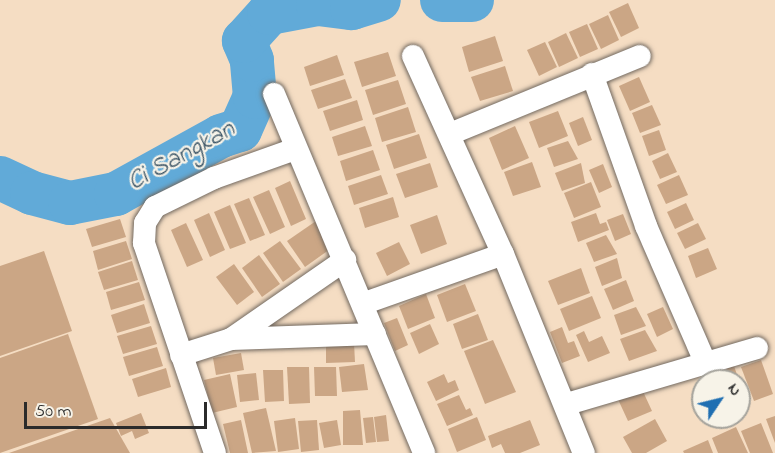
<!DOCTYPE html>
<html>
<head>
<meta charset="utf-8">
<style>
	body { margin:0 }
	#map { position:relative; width:775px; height:453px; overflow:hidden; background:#f5ddc3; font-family:"Indie Flower",sans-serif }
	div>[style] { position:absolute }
	.river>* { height:44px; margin:-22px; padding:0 22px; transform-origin:22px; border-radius:22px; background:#61aad8 }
	.building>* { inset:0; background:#cba685 }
	.roads { filter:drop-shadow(0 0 2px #726960) drop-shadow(0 0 2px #726960) }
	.street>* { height:22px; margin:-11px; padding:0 11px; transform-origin:11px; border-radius:11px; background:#fff }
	span { translate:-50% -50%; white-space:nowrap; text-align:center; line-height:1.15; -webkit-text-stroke:4.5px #f7f3e8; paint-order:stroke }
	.water-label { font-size:26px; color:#3e5768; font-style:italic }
	.north { position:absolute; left:691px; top:369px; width:60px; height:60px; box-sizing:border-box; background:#f7f3e8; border:2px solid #a5a39c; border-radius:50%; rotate:55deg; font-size:16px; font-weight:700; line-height:24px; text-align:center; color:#2b2b2b }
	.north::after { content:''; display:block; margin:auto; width:21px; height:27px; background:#1f6fb2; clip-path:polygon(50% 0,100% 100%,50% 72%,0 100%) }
	.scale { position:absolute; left:24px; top:402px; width:183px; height:27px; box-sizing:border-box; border:3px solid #2b2b2b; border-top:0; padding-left:8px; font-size:18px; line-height:21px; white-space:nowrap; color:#2b2b2b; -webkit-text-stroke:4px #f7f3e8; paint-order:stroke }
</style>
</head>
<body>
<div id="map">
	<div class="river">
		<div style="left:442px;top:0;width:30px"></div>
		<div style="left:0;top:178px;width:35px;rotate:25deg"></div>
		<div style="left:32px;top:193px;width:39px;rotate:15deg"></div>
		<div style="left:70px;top:203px;width:47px;rotate:-11.1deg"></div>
		<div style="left:116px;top:194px;width:120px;rotate:-28.9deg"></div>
		<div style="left:221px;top:136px;width:20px;rotate:-18deg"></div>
		<div style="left:240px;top:130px;width:36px;rotate:-66deg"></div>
		<div style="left:255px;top:97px;width:37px;rotate:-95deg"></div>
		<div style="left:252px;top:60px;width:21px;rotate:-113deg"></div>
		<div style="left:244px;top:41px;width:38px;rotate:-48deg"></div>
		<div style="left:269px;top:13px;width:50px;rotate:-10.4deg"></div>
		<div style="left:318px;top:4px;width:34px;rotate:7deg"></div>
		<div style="left:352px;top:8px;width:28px;rotate:-17deg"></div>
	</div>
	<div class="building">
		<div style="clip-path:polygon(628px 3px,639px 28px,621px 37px,609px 12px)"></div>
		<div style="clip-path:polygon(608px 15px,619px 40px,601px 49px,589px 24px)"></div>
		<div style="clip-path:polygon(587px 24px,598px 49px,580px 57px,569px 32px)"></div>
		<div style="clip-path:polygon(566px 33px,578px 58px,559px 67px,548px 42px)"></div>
		<div style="clip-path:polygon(495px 36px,503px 61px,469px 72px,462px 47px)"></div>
		<div style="clip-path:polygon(545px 42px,557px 67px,539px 76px,527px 50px)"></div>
		<div style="clip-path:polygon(388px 52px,396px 76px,362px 87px,354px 62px)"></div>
		<div style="clip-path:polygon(337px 55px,344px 75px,310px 86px,304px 67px)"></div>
		<div style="clip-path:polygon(505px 66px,513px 91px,480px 101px,471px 77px)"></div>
		<div style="clip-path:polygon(639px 77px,650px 102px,630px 111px,619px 86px)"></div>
		<div style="clip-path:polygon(345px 79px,352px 98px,318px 109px,311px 90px)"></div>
		<div style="clip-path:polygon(398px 80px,406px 104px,373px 115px,365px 90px)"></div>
		<div style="clip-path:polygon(357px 100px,363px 120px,330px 131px,323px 111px)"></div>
		<div style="clip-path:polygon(652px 105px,661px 125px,640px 133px,632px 113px)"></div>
		<div style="clip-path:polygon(408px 107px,416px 132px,382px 142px,375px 118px)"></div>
		<div style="clip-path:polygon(558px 111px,568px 136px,539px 148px,529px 122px)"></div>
		<div style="clip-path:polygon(583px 117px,592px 140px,578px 146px,569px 123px)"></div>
		<div style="clip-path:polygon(365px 126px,372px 146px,338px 156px,332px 137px)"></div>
		<div style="clip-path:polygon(515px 126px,529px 158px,502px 170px,489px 138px)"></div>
		<div style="clip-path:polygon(659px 130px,666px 150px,649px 156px,642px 136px)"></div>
		<div style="clip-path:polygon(419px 134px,427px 158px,394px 169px,386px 145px)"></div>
		<div style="clip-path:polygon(568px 141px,578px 159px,554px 167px,547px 148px)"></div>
		<div style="clip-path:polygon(373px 150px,380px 170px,346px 181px,340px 161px)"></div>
		<div style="clip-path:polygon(668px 153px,677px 172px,660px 179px,652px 161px)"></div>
		<div style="clip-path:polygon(532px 162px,541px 187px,513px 196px,504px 172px)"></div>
		<div style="clip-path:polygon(430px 163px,438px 187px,405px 198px,396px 174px)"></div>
		<div style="clip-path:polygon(581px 163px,585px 183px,562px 191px,555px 173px)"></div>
		<div style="clip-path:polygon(603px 164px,612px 187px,599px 193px,589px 170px)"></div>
		<div style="clip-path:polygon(381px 175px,388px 194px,354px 205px,348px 186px)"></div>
		<div style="clip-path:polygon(679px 175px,688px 195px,666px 204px,657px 185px)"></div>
		<div style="clip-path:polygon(290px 181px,306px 219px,291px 226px,275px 188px)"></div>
		<div style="clip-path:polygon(591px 182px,601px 207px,574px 218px,564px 193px)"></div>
		<div style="clip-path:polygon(269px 190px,285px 227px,270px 234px,253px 197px)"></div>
		<div style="clip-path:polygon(393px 197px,399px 217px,365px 228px,359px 208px)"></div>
		<div style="clip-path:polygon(249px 198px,265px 235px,250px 241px,234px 204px)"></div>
		<div style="clip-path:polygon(686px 203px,694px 220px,675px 229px,667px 212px)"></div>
		<div style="clip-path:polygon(230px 205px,246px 243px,230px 249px,214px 212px)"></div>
		<div style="clip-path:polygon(209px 213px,225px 250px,210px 257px,194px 220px)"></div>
		<div style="clip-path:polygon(596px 213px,600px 224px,606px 222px,609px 230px,578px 242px,571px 222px)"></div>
		<div style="clip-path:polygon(623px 214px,631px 234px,615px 241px,607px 220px)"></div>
		<div style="clip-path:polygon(437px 215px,447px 244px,421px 254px,410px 225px)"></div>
		<div style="clip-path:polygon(120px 219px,126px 237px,92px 247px,86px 229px)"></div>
		<div style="clip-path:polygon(316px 221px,333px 247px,305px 267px,287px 241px)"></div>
		<div style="clip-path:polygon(186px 223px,203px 260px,187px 267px,171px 230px)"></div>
		<div style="clip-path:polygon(698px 223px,706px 239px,685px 249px,677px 233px)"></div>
		<div style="clip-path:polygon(606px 235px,617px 254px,594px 262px,586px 243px)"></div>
		<div style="clip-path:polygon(126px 241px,132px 259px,98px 270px,93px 251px)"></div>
		<div style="clip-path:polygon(280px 241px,301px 269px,283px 282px,263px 253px)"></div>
		<div style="clip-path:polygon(399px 242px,410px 264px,387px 276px,376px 253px)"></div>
		<div style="clip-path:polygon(708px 248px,717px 269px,696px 278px,688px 256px)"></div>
		<div style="clip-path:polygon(44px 251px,72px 331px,0 356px,0 266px)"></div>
		<div style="clip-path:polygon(259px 255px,280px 284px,262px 297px,242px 268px)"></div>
		<div style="clip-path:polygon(617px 258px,622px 278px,602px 286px,595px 267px)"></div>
		<div style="clip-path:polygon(132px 261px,138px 280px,104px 290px,98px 272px)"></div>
		<div style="clip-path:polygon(234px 264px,254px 292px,237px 305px,216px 277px)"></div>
		<div style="clip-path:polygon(581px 268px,590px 293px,558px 305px,548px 281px)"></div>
		<div style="clip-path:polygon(626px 280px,634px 301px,613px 310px,604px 289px)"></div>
		<div style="clip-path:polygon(139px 282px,145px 300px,111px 310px,106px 292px)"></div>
		<div style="clip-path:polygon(465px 284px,476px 311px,447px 322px,437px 295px)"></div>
		<div style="clip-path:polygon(426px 294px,435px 318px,408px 329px,399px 306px)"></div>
		<div style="clip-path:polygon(592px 296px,601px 318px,569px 331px,560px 309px)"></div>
		<div style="clip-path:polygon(144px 304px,150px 323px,117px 333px,111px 315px)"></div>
		<div style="clip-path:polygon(636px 307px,646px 326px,621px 335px,614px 315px)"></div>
		<div style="clip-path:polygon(663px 307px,673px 329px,657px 337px,647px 314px)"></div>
		<div style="clip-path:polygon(478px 314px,488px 340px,462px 349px,453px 324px)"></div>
		<div style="clip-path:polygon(397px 318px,408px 345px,395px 351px,384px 323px)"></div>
		<div style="clip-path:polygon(430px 324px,439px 344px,419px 354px,410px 333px)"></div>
		<div style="clip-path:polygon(151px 326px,157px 344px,123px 354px,117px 336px)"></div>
		<div style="clip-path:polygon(562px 327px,568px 343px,574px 341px,580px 356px,562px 363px,550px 332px)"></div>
		<div style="clip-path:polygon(645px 330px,657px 351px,629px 361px,620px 339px)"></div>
		<div style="clip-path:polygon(584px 331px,589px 342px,602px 336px,610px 353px,588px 362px,576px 335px)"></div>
		<div style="clip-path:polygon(68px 334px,98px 419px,0 453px,0 358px)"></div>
		<div style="clip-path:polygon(493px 340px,516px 392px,485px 404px,464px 351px)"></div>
		<div style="clip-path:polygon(354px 343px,355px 362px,326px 363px,326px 344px)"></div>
		<div style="clip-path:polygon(157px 347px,163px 366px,129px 376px,123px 357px)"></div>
		<div style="clip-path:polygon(241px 353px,244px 370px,216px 375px,213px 358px)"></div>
		<div style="clip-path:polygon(761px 360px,773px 394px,754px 401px,741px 367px)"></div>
		<div style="clip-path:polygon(364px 364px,368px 390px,342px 392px,339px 367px)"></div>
		<div style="clip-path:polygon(734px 366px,747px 404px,739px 407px,739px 381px,720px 381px,717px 372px)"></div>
		<div style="clip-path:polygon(287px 367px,309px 367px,310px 403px,289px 404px)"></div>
		<div style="clip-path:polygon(314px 367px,336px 367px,337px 396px,315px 396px)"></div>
		<div style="clip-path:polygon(166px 368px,171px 387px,138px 397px,132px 379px)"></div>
		<div style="clip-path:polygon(263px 370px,283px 370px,284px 401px,265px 402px)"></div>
		<div style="clip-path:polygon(256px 373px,259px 400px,240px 402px,237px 375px)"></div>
		<div style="clip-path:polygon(230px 374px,237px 407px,212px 413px,204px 380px)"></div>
		<div style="clip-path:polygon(444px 374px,448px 383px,455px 380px,459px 390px,436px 401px,427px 382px)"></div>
		<div style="clip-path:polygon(703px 382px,703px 406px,695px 385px)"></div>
		<div style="clip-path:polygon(640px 385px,652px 411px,628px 421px,616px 395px)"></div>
		<div style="clip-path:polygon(459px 395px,466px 410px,470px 408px,473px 415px,447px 426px,437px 404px)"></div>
		<div style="clip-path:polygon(266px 408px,276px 451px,252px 453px,243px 413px)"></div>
		<div style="clip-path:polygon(360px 410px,363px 445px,343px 445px,343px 411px)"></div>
		<div style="clip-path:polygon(141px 413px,149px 433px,135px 439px,132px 431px,121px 436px,116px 423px)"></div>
		<div style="clip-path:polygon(386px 415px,389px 441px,377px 442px,374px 417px)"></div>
		<div style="clip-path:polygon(775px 416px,775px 443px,766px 419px)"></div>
		<div style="clip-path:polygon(373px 417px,376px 442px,366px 443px,363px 418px)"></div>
		<div style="clip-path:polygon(477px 417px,486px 440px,457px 452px,448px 429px)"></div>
		<div style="clip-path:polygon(110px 418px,130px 453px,9px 453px)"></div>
		<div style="clip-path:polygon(295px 418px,299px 449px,278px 452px,274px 421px)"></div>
		<div style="clip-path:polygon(655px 419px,667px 441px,646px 453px,632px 453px,623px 437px)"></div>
		<div style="clip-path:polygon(241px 420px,248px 453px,230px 453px,223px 424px)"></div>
		<div style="clip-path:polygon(317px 420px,319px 450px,301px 452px,298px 421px)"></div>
		<div style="clip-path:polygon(337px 420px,341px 445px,324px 448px,319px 423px)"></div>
		<div style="clip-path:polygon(530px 420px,540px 445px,520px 453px,505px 453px,501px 444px,492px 448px,488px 436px)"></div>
		<div style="clip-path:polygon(761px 423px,773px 453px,750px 453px,741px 431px)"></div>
		<div style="clip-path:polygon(736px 427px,748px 453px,718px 453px,712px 438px)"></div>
		<div style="clip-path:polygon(708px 440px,713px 453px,684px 453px,683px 451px)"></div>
	</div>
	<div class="roads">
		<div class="street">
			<div style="left:413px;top:56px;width:217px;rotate:65.6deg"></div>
			<div style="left:503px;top:254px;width:215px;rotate:67.9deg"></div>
			<div style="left:592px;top:74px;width:161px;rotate:70.4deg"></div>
			<div style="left:646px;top:226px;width:148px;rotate:66.5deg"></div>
			<div style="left:274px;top:94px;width:389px;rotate:67.3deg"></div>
			<div style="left:450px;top:134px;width:205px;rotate:-22.3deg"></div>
			<div style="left:365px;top:303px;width:146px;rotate:-19.5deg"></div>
			<div style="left:231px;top:339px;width:144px;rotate:-2deg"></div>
			<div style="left:181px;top:355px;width:52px;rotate:-17.7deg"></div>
			<div style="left:231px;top:339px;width:139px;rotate:-34.7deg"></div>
			<div style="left:567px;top:404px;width:198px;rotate:-16.4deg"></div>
			<div style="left:215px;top:453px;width:222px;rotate:-108.7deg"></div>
			<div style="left:144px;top:243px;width:20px;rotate:-87deg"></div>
			<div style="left:145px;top:223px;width:19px;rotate:-58deg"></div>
			<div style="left:155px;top:207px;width:66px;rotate:-26.2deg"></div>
			<div style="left:214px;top:178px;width:86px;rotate:-19.7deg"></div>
		</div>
	</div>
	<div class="water-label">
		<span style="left:182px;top:157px;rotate:-29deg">Ci Sangkan</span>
	</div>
	<div class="north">N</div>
	<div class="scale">50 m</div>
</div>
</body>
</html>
